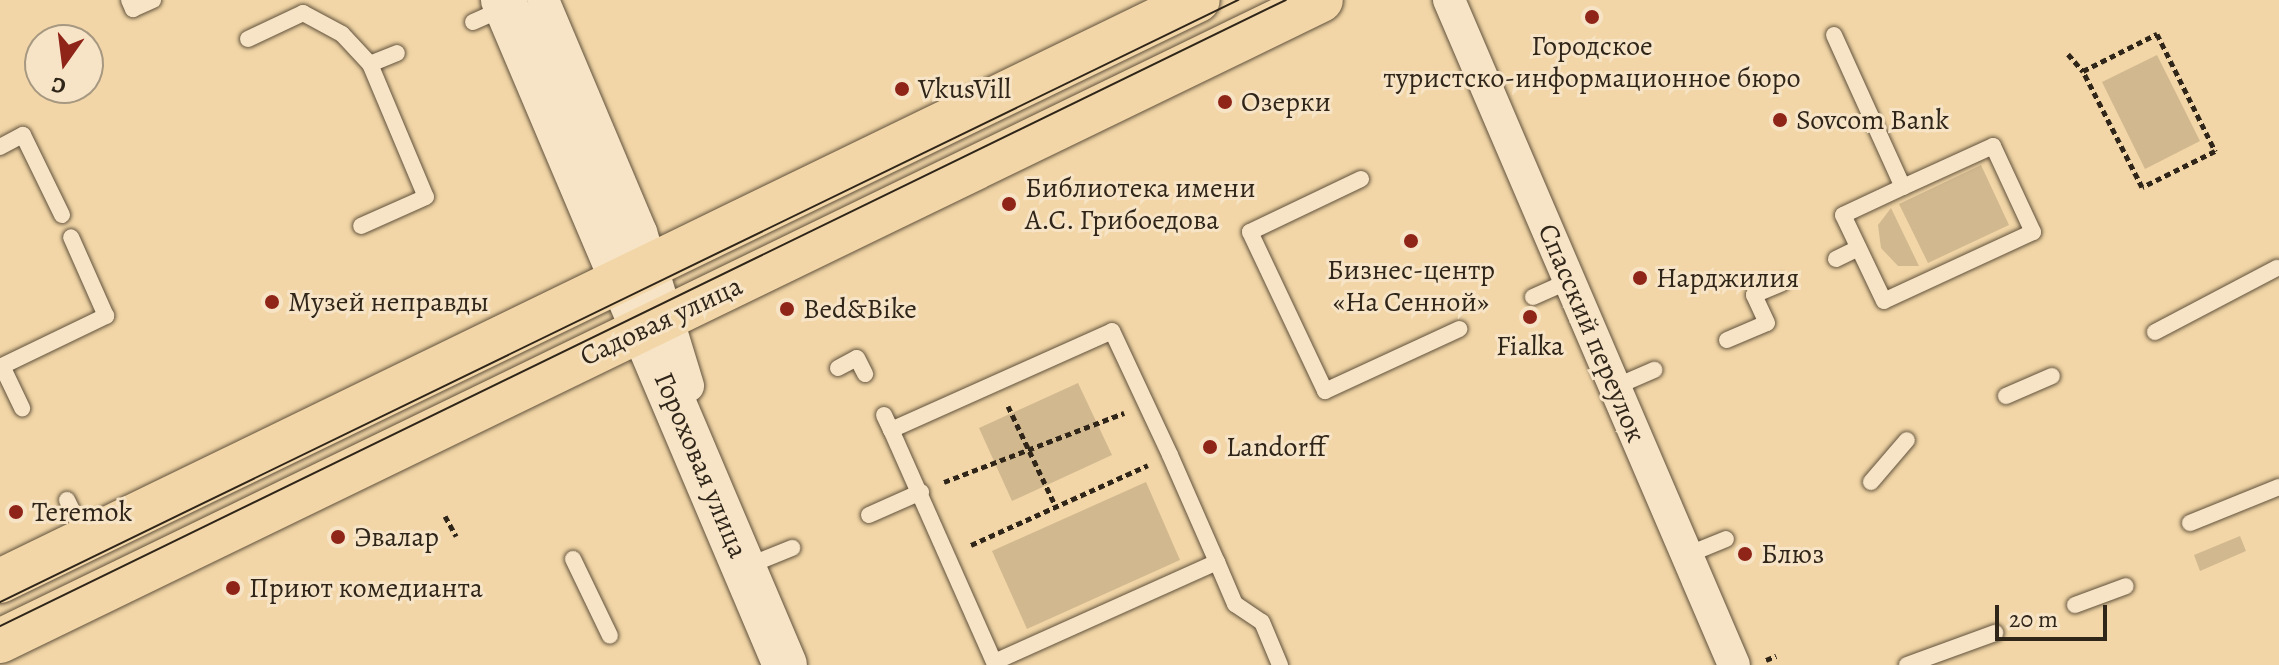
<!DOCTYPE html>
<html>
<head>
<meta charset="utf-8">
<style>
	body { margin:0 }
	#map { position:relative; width:2279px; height:665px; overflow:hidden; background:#f2d6a7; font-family:Alegreya,serif }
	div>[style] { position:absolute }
	.green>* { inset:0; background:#d1b88f }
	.path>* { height:5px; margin-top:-2.5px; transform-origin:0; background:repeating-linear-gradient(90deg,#2f2519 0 6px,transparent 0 10px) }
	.roads { filter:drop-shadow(0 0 2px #60513c) drop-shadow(0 0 2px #60513c) }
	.lane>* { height:16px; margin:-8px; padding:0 8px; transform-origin:8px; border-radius:8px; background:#f7e4c6 }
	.street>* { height:32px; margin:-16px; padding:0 16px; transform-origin:16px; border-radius:16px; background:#f7e4c6 }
	.secondary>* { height:44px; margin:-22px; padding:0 22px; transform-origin:22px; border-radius:22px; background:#f7e4c6 }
	.primary>* { height:44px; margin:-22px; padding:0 22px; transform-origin:22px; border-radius:22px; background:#f2d6a7 }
	.tram>* { height:2px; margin:-1px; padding:0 1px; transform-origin:1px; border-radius:1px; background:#2f2519 }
	.dots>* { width:22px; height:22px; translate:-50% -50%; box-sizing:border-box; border:4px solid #f7e4c6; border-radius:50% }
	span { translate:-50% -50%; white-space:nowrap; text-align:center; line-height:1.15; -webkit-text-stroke:6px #f7e4c6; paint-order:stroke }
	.poi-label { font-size:28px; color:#2f2519 }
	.left { translate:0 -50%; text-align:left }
	.street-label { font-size:28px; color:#2f2519 }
	.north { position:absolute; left:24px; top:24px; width:80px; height:80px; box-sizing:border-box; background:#f7e4c6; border:2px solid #a79881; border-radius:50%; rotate:194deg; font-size:22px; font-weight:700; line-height:32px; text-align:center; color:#2f2519 }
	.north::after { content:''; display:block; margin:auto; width:28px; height:36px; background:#8f2418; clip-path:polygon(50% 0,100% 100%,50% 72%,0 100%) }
	.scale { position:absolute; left:1995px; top:605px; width:112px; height:36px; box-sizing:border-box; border:4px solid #2f2519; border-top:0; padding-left:10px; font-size:24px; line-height:28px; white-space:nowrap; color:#2f2519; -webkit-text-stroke:6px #f7e4c6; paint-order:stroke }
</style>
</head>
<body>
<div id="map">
	<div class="green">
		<div style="clip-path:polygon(2157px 55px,2200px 141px,2145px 169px,2102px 82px)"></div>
		<div style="clip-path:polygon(1981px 165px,2009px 225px,1928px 263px,1899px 204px)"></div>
		<div style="clip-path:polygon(1891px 208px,1919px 266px,1898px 266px,1881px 248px,1878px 225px)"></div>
		<div style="clip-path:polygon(1078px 383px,1112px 455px,1012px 501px,979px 428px)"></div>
		<div style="clip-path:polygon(1146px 482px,1180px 560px,1027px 629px,992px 551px)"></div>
		<div style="clip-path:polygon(2240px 536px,2246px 551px,2200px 571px,2194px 555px)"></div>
	</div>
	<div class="path">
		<div style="left:2068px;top:54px;width:23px;rotate:49deg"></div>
		<div style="left:2083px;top:71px;width:83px;rotate:-26.6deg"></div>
		<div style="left:2157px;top:34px;width:131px;rotate:63.6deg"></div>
		<div style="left:2215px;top:151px;width:81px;rotate:153.7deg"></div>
		<div style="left:2142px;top:187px;width:130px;rotate:-117deg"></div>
		<div style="left:1008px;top:406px;width:112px;rotate:64.6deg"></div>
		<div style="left:944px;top:482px;width:193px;rotate:-21deg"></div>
		<div style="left:445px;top:516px;width:23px;rotate:61deg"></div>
		<div style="left:971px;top:545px;width:194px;rotate:-24.3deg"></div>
		<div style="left:1766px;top:660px;width:11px;rotate:-22deg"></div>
	</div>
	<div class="roads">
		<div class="lane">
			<div style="left:129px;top:0;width:10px;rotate:66deg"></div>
			<div style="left:133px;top:9px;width:22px;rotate:-24deg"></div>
			<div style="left:473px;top:22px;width:35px;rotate:-24deg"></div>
			<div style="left:1834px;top:35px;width:167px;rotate:65.6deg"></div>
			<div style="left:1903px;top:187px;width:99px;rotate:-24.5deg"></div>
			<div style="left:1993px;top:146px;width:95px;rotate:65.1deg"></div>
			<div style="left:2033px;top:232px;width:164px;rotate:155.2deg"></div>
			<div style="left:1884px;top:301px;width:95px;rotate:-115.5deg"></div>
			<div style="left:1843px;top:215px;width:66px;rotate:-25deg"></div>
			<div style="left:248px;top:39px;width:61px;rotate:-25.3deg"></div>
			<div style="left:303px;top:13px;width:44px;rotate:28.3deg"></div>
			<div style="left:342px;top:34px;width:41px;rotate:47deg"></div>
			<div style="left:370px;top:64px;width:144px;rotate:67.2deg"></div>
			<div style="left:426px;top:197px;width:71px;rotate:156deg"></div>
			<div style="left:370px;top:64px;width:29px;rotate:-22deg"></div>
			<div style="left:0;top:147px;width:26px;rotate:-28deg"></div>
			<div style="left:23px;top:135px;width:89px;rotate:64deg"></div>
			<div style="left:1361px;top:179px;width:123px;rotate:154.5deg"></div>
			<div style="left:1250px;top:232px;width:176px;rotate:64.7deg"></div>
			<div style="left:1325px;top:391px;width:148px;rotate:-24.8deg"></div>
			<div style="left:1836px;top:259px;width:25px;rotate:-26deg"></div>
			<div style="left:1533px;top:297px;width:39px;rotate:-24deg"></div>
			<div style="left:2155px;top:332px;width:138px;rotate:-27.7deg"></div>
			<div style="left:1727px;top:340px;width:43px;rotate:-23deg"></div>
			<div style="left:1767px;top:323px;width:31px;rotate:-115deg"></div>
			<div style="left:1754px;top:295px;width:30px;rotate:-23deg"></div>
			<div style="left:2px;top:366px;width:47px;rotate:64.5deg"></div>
			<div style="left:0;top:367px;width:118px;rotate:-25.7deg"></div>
			<div style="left:106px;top:316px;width:86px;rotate:-113.9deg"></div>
			<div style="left:838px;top:368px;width:21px;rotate:-28deg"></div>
			<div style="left:857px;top:358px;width:18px;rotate:63deg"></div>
			<div style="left:1615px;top:387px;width:43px;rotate:-23.6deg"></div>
			<div style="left:2006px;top:396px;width:50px;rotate:-23.5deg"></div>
			<div style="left:884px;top:415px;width:17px;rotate:65deg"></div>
			<div style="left:1871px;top:482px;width:55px;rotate:-49.4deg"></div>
			<div style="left:67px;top:500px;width:41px;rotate:64.1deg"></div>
			<div style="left:869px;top:515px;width:57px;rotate:-23.9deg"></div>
			<div style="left:2190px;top:523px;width:96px;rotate:-22deg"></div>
			<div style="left:1687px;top:555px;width:42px;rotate:-22.3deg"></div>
			<div style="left:573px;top:559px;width:85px;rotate:64.3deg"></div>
			<div style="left:1217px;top:562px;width:244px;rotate:155.8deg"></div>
			<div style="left:994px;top:662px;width:254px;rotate:-113.9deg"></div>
			<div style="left:891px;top:430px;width:242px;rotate:-24.1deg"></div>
			<div style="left:1112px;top:331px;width:137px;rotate:64.9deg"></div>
			<div style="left:1170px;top:455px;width:117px;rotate:66.3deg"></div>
			<div style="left:1217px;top:562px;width:46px;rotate:66.8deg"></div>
			<div style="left:1235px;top:604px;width:32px;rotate:34deg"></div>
			<div style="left:1262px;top:622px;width:47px;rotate:67.3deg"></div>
			<div style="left:745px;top:567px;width:51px;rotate:-22deg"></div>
			<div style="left:2075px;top:605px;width:54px;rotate:-20.4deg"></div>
			<div style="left:1907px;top:665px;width:94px;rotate:-20deg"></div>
		</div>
		<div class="street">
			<div style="left:543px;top:0;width:252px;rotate:67.1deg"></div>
			<div style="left:641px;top:232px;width:161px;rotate:73deg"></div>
			<div style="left:1449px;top:0;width:723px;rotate:66.8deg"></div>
		</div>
		<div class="secondary">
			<div style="left:503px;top:0;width:722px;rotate:67.02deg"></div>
		</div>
		<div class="primary">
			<div style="left:0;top:581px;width:1331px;rotate:-25.87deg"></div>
			<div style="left:0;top:641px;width:1468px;rotate:-25.88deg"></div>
		</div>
	</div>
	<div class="tram">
		<div style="left:0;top:602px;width:1377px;rotate:-25.93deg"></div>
		<div style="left:0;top:626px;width:1430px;rotate:-25.96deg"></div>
	</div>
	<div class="dots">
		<div style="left:1592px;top:17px;background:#8f2418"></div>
		<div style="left:902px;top:89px;background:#8f2418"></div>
		<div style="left:1225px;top:102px;background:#8f2418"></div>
		<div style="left:1780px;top:120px;background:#8f2418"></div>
		<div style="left:1009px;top:204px;background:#8f2418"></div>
		<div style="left:1411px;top:241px;background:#8f2418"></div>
		<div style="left:1640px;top:278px;background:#8f2418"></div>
		<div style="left:272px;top:302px;background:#8f2418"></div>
		<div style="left:787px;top:309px;background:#8f2418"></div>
		<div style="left:1530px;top:317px;background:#8f2418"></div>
		<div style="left:1210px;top:447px;background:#8f2418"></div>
		<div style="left:16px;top:512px;background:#8f2418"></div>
		<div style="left:338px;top:537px;background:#8f2418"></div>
		<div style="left:1745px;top:554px;background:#8f2418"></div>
		<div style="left:233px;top:588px;background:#8f2418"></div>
	</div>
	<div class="poi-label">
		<span style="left:1592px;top:62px">Городское<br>туристско-информационное бюро</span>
		<span class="left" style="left:918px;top:89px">VkusVill</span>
		<span class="left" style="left:1241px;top:102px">Озерки</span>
		<span class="left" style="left:1796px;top:120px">Sovcom Bank</span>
		<span class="left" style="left:1025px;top:204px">Библиотека имени<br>А.С. Грибоедова</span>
		<span style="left:1411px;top:286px">Бизнес-центр<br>«На Сенной»</span>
		<span class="left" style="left:1656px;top:278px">Нарджилия</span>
		<span class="left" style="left:288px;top:302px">Музей неправды</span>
		<span class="left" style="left:803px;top:309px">Bed&amp;Bike</span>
		<span style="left:1530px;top:346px">Fialka</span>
		<span class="left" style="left:1226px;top:447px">Landorff</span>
		<span class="left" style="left:32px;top:512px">Teremok</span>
		<span class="left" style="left:354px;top:537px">Эвалар</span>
		<span class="left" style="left:1761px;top:554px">Блюз</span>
		<span class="left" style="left:249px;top:588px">Приют комедианта</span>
	</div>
	<div class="street-label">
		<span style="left:661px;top:321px;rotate:-25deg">Садовая улица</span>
		<span style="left:1592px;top:333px;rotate:67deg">Спасский переулок</span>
		<span style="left:701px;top:465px;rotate:67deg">Гороховая улица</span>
	</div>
	<div class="north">С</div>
	<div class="scale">20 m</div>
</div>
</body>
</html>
